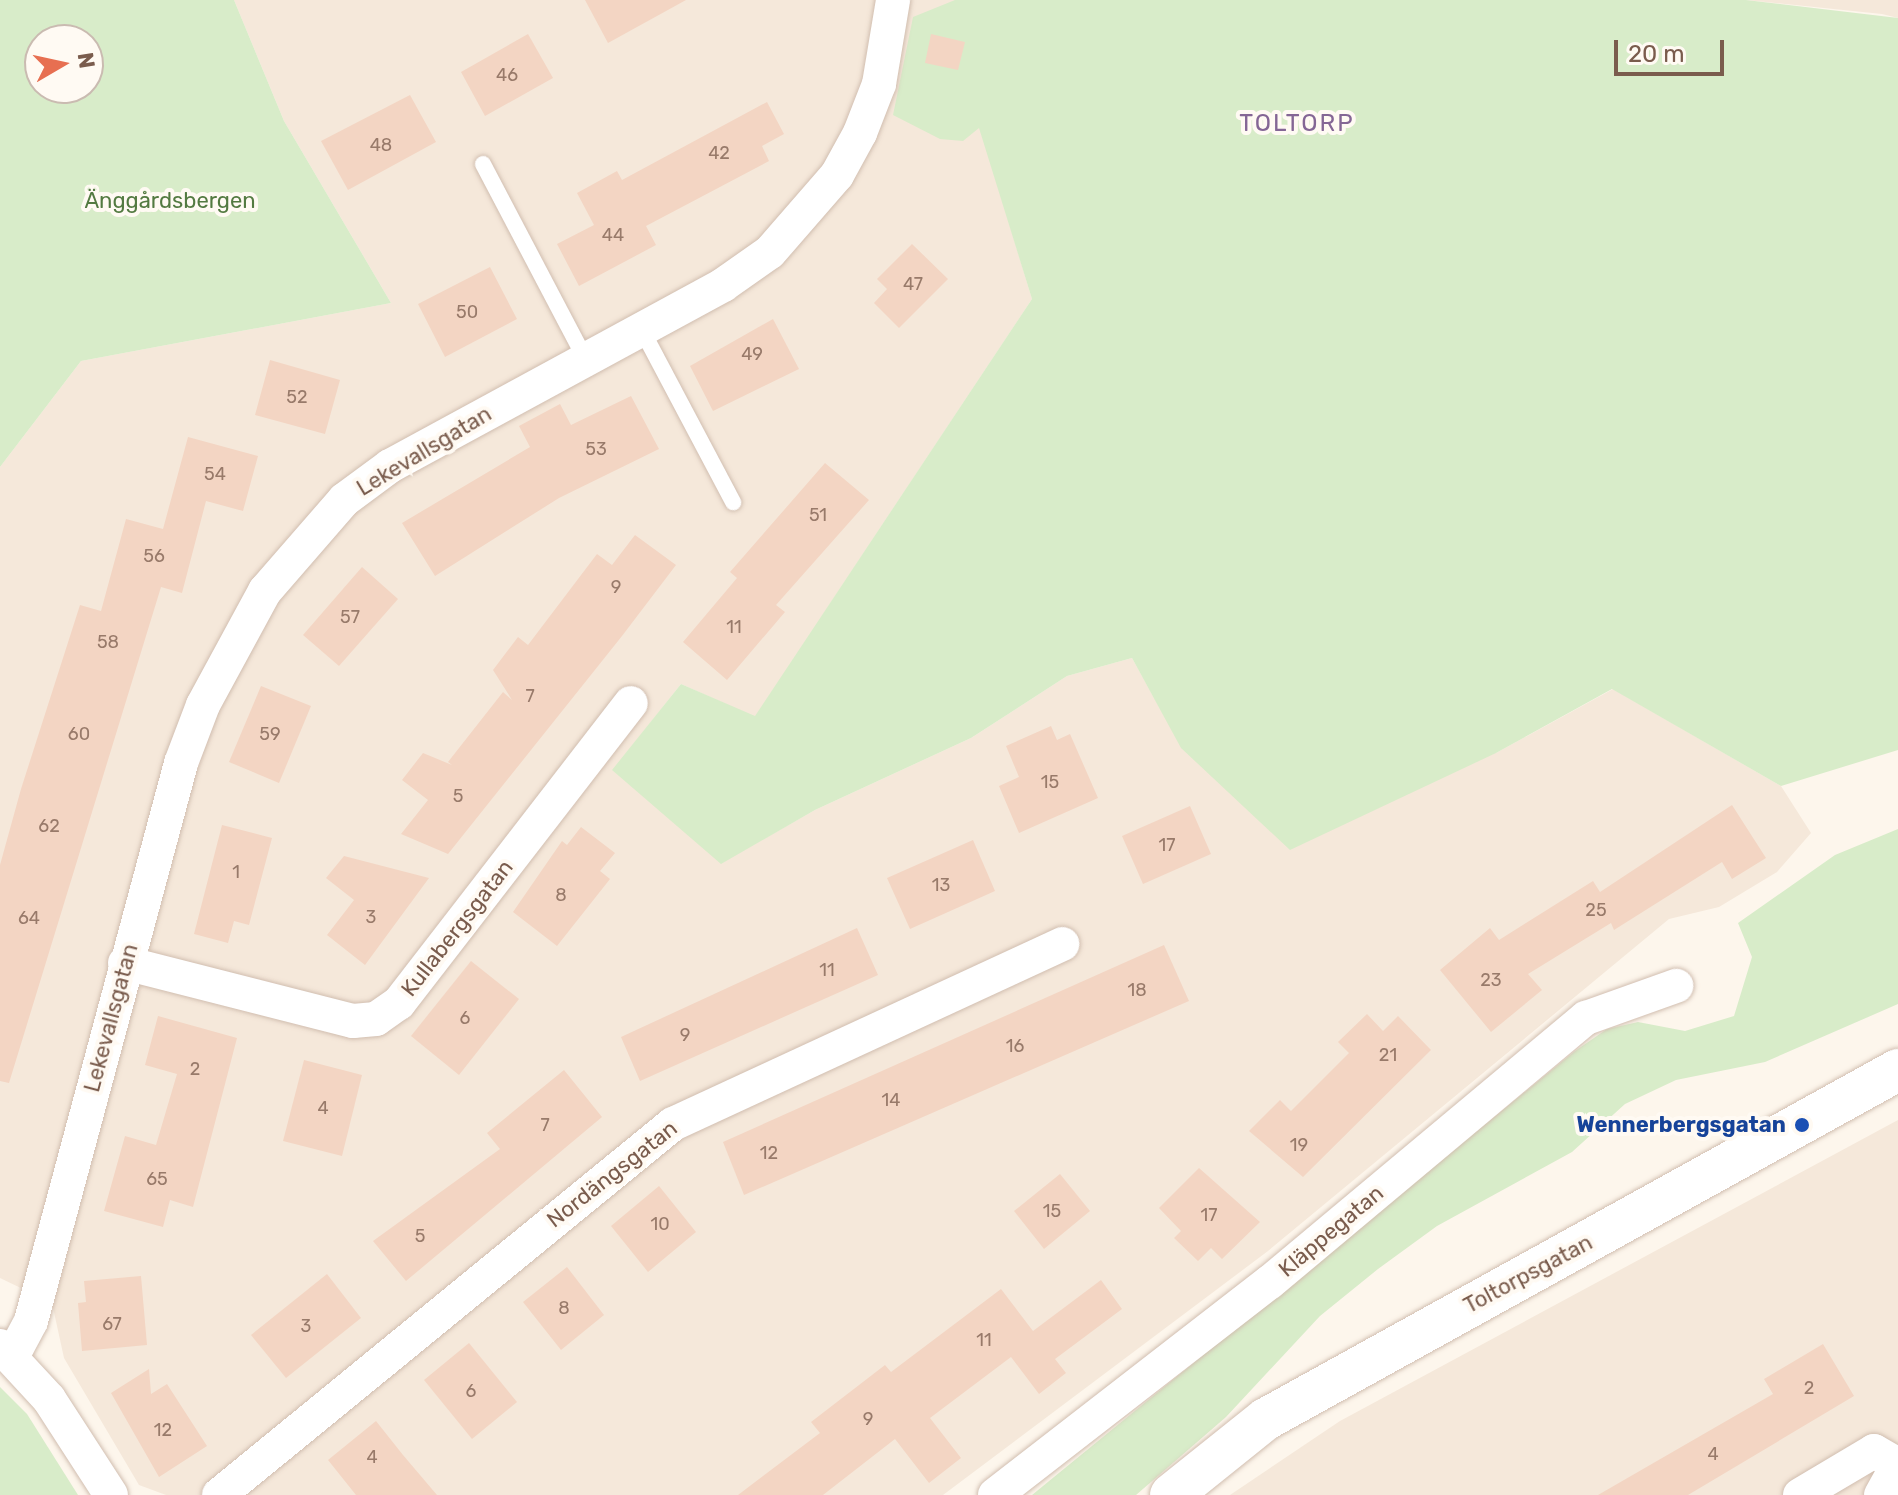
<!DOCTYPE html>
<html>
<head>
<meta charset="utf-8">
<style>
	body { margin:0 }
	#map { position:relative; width:1898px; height:1495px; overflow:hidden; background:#fdf6ec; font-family:Rubik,sans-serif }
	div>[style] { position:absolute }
	.residential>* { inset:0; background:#f5e8da }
	.green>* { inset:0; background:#d8ecc9 }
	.building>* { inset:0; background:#f3d5c3 }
	.roads { filter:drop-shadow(0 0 2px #d1beb0) drop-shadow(0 0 2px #d1beb0) }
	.service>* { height:16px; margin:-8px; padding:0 8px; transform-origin:8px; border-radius:8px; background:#fff }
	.minor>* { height:34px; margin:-17px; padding:0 17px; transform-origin:17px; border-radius:17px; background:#fff }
	.tertiary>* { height:42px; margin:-21px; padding:0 21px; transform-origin:21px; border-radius:21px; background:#fff }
	.dots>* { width:22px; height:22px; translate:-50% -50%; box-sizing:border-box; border:4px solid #fffaf3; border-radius:50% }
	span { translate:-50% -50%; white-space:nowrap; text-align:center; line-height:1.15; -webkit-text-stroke:8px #fffaf3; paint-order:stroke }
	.number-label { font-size:18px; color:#987a6a }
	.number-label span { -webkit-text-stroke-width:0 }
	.park-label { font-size:22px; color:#537a41 }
	.street-label { font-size:22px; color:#7a5c4d }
	.transit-label { font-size:22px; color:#164399; font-weight:700 }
	.right { translate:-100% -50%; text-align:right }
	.neighbourhood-label { font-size:24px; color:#846695; letter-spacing:2px }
	.north { position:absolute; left:24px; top:24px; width:80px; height:80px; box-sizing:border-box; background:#fffaf3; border:2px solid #cabbb1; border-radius:50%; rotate:81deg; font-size:22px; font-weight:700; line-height:32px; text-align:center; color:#7a5c4d }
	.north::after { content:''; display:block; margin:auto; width:28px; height:36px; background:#e76f51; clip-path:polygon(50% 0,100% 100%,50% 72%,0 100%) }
	.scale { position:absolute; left:1614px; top:40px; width:110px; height:36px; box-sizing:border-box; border:4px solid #7a5c4d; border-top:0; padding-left:10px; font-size:24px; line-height:28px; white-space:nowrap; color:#7a5c4d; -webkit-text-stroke:6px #fffaf3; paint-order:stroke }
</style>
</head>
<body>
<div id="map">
	<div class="residential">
		<div style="clip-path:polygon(234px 0,984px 0,1010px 226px,1032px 299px,755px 717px,681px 684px,613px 770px,721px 863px,815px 810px,971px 738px,1067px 676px,1132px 658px,1182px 748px,1496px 753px,1613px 689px,1781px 786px,1811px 833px,1777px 872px,1719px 907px,1669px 919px,1268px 1251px,943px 1495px,166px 1495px,139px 1485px,64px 1358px,52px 1303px,0 1278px,0 467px,81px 361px,391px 303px,284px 121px)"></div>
		<div style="clip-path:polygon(1746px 0,1898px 0,1898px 18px,1882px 14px)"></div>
		<div style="clip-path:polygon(1898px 1120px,1898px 1495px,1230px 1495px,1340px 1421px)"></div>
	</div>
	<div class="green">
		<div style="clip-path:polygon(evenodd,0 0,234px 0,284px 121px,391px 303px,81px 361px,0 467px,0 0,40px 40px,88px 40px,88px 88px,40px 88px,40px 40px)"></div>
		<div style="clip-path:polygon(955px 0,1746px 0,1898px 18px,1898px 750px,1781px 786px,1612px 689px,1496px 753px,1290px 850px,1181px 748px,1132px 658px,1067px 676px,971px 738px,815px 810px,721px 864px,612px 770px,681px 684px,755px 716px,1032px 299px,979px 128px,963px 141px,940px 139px,893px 115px,913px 17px)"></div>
		<div style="clip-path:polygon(1898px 829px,1898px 1004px,1765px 1062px,1676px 1080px,1625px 1104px,1572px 1152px,1437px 1226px,1378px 1269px,1320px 1316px,1226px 1417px,1136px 1495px,1032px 1495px,1575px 1051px,1607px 1029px,1638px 1022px,1685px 1031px,1734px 1016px,1752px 957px,1738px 923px,1835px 855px)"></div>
		<div style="clip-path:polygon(0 1387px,27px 1414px,78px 1495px,0 1495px)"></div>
	</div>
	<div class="building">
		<div style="clip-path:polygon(585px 0,686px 0,608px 43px)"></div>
		<div style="clip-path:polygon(528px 34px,553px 78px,485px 116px,461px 72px)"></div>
		<div style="clip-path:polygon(931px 34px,965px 42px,958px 70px,925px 63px)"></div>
		<div style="clip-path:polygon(410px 95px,436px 142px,348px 190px,321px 141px)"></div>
		<div style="clip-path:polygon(767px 102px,784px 134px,762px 146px,769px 161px,646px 226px,656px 245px,579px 286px,557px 244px,594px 225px,577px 193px,617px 171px,622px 180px)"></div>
		<div style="clip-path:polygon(912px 244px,948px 279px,899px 328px,874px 303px,887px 289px,877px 279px)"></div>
		<div style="clip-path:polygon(490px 267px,517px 319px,445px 357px,418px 304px)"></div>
		<div style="clip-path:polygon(773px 319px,799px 369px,713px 411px,690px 366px)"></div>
		<div style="clip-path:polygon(270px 360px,340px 380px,325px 434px,255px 415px)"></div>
		<div style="clip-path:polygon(631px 396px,659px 449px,559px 498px,435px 576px,402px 523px,530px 447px,519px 426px,560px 404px,571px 425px)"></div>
		<div style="clip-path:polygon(188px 437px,258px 456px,243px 511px,206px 501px,182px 593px,161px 587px,9px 1083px,0 1081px,0 865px,21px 789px,80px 605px,101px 611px,126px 519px,163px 529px)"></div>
		<div style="clip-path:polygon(825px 463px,869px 500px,776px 605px,785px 612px,727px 680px,683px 642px,737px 578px,730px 572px)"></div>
		<div style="clip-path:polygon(635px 535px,676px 565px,622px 636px,448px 854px,401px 834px,428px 800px,402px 780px,423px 753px,452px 765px,448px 762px,503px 692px,512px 700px,493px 670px,518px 637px,528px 645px,597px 554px,612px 565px)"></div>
		<div style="clip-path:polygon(362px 567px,398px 599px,339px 666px,303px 635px)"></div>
		<div style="clip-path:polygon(261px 686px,311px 706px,279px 783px,229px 762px)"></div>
		<div style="clip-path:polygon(1051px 726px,1057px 740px,1070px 734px,1098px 798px,1019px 833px,999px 786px,1019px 777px,1006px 746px)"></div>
		<div style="clip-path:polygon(1732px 805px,1766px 858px,1732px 879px,1722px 862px,1614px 930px,1611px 923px,1528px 974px,1542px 990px,1491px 1032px,1440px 970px,1490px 928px,1499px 940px,1593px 881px,1600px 892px)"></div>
		<div style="clip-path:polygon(1190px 806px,1211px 854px,1143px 884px,1122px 836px)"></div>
		<div style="clip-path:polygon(222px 825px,272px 838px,249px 925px,234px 921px,228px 943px,194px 934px)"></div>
		<div style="clip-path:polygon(581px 827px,615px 853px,600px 871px,610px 879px,557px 946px,513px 912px,562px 841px,567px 845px)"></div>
		<div style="clip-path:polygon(973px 840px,995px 891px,910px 929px,887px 878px)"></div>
		<div style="clip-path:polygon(344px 856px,429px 878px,365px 965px,327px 935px,354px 900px,326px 878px)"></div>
		<div style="clip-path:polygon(857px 928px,878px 975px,640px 1081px,621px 1037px)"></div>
		<div style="clip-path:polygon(1164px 945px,1189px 1001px,744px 1195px,723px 1142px)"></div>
		<div style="clip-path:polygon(471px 961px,519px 999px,459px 1075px,411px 1036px)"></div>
		<div style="clip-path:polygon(1367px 1014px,1383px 1031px,1398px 1016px,1431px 1050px,1303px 1177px,1249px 1131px,1280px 1100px,1291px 1111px,1349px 1053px,1338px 1042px)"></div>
		<div style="clip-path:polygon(158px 1016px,237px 1038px,193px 1207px,170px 1200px,163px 1227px,104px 1211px,125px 1136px,156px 1145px,177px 1074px,145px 1065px)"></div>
		<div style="clip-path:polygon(304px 1060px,362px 1075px,342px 1156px,283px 1141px)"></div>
		<div style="clip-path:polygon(564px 1070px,602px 1117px,406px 1281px,373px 1241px,500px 1149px,487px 1133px)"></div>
		<div style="clip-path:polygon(1199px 1168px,1260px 1222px,1222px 1259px,1211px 1248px,1198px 1261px,1174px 1238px,1181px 1231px,1159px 1208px)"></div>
		<div style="clip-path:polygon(1060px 1174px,1090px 1211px,1044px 1249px,1014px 1211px)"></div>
		<div style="clip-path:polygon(659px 1186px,696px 1232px,648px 1272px,611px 1226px)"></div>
		<div style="clip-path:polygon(567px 1267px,604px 1315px,561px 1350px,523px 1302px)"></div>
		<div style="clip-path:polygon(327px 1274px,361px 1318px,286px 1378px,251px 1335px)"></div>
		<div style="clip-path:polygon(141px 1276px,147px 1345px,82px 1351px,78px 1303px,86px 1302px,84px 1281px)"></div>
		<div style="clip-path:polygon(1101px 1280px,1122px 1309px,1055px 1359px,1066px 1373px,1039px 1394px,1011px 1357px,930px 1418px,961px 1458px,929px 1483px,895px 1439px,823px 1495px,738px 1495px,820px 1433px,811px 1422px,885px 1365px,891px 1372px,1001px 1289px,1033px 1331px)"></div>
		<div style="clip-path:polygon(469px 1343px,517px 1402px,472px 1439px,424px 1380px)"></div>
		<div style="clip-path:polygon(1823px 1344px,1854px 1396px,1688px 1495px,1598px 1495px,1773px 1394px,1764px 1379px)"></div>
		<div style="clip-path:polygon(149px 1369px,151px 1394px,167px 1384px,207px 1446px,159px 1477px,111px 1393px)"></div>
		<div style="clip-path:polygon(376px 1421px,403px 1455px,437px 1495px,356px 1495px,328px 1460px)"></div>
	</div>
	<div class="roads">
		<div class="service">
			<div style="left:483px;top:164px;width:221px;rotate:62.3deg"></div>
			<div style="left:642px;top:330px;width:195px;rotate:62.1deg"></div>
		</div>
		<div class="minor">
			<div style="left:125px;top:963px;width:235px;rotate:14.3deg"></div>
			<div style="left:353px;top:1021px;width:23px;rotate:-5deg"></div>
			<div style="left:376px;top:1019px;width:28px;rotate:-35deg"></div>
			<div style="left:399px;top:1003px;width:379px;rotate:-52.3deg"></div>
			<div style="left:0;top:1346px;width:72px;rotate:47.2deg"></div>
			<div style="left:49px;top:1399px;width:114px;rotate:57.1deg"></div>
			<div style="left:13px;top:1355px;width:38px;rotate:-62deg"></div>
			<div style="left:31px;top:1321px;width:578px;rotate:-74.95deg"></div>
			<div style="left:181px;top:763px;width:62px;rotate:-69.2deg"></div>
			<div style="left:203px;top:705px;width:130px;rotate:-61.5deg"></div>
			<div style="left:265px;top:591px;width:121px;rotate:-49deg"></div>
			<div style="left:344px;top:500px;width:57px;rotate:-36.5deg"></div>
			<div style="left:390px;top:466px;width:379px;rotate:-28.5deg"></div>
			<div style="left:723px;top:285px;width:57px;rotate:-35.1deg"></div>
			<div style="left:770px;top:252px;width:102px;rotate:-49deg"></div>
			<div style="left:837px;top:175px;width:48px;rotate:-61.3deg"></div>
			<div style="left:860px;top:133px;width:53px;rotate:-68.8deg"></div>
			<div style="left:879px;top:84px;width:85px;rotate:-80.5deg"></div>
			<div style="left:219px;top:1495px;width:586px;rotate:-39.26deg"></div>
			<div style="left:673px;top:1124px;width:429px;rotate:-24.8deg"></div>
			<div style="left:995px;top:1495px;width:348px;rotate:-37.8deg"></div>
			<div style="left:1270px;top:1282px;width:412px;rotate:-39.9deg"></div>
			<div style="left:1586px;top:1018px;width:96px;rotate:-19.6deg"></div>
			<div style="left:1800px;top:1495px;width:86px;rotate:-30.7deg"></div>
			<div style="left:1874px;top:1451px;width:28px;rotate:30deg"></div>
			<div style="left:1881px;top:1495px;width:35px;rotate:-61deg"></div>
		</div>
		<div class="tertiary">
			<div style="left:1171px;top:1495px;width:122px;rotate:-38.7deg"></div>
			<div style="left:1266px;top:1419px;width:722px;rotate:-28.91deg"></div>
		</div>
	</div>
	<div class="dots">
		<div style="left:1802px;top:1125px;background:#1a4fb4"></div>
	</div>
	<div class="number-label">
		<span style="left:507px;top:75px">46</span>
		<span style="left:381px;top:145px">48</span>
		<span style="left:719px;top:153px">42</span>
		<span style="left:613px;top:235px">44</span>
		<span style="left:913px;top:284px">47</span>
		<span style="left:467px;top:312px">50</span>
		<span style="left:752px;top:354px">49</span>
		<span style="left:297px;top:397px">52</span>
		<span style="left:596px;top:449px">53</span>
		<span style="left:215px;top:474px">54</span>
		<span style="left:818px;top:515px">51</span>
		<span style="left:154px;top:556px">56</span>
		<span style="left:616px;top:587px">9</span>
		<span style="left:350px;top:617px">57</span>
		<span style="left:734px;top:627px">11</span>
		<span style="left:108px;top:642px">58</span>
		<span style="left:530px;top:696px">7</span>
		<span style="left:79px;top:734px">60</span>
		<span style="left:270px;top:734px">59</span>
		<span style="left:1050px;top:782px">15</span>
		<span style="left:458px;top:796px">5</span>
		<span style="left:49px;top:826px">62</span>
		<span style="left:1167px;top:845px">17</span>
		<span style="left:236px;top:872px">1</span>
		<span style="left:941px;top:885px">13</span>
		<span style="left:561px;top:895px">8</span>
		<span style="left:1596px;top:910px">25</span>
		<span style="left:371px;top:917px">3</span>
		<span style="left:29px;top:918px">64</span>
		<span style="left:827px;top:970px">11</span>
		<span style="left:1491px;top:980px">23</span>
		<span style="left:1137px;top:990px">18</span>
		<span style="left:465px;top:1018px">6</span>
		<span style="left:685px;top:1035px">9</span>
		<span style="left:1015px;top:1046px">16</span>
		<span style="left:1388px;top:1055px">21</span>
		<span style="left:195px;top:1069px">2</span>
		<span style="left:891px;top:1100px">14</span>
		<span style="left:323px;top:1108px">4</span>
		<span style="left:545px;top:1125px">7</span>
		<span style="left:1299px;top:1145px">19</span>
		<span style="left:769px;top:1153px">12</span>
		<span style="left:157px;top:1179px">65</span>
		<span style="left:1052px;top:1211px">15</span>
		<span style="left:1209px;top:1215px">17</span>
		<span style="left:660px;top:1224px">10</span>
		<span style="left:420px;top:1236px">5</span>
		<span style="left:564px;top:1308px">8</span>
		<span style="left:112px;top:1324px">67</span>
		<span style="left:306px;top:1326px">3</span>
		<span style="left:984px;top:1340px">11</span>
		<span style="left:1809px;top:1388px">2</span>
		<span style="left:471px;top:1391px">6</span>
		<span style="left:868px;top:1419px">9</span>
		<span style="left:163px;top:1430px">12</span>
		<span style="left:1713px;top:1454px">4</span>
		<span style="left:372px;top:1457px">4</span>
	</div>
	<div class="park-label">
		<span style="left:170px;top:201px">Änggårdsbergen</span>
	</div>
	<div class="street-label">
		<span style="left:424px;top:451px;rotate:-31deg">Lekevallsgatan</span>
		<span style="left:457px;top:928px;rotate:-52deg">Kullabergsgatan</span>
		<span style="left:111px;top:1018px;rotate:-75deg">Lekevallsgatan</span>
		<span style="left:612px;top:1174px;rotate:-38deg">Nordängsgatan</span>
		<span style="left:1331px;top:1231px;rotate:-40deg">Kläppegatan</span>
		<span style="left:1528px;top:1274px;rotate:-28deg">Toltorpsgatan</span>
	</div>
	<div class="transit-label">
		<span class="right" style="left:1786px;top:1125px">Wennerbergsgatan</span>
	</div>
	<div class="neighbourhood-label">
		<span style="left:1297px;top:124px">TOLTORP</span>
	</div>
	<div class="north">N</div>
	<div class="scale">20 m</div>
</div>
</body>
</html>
